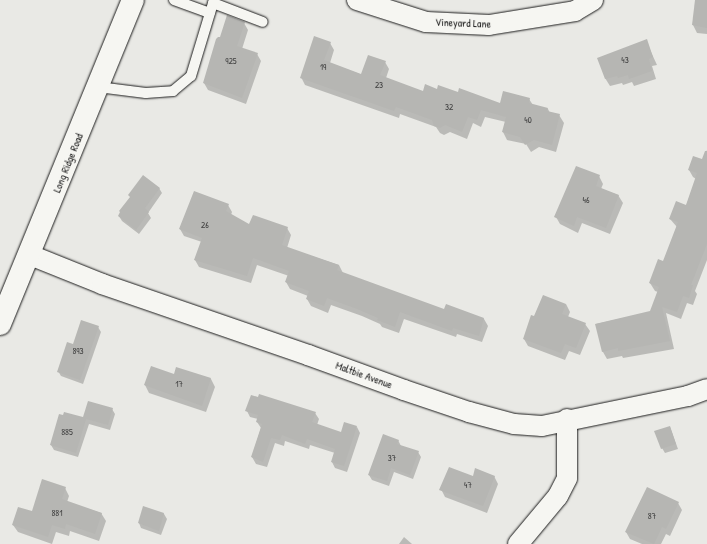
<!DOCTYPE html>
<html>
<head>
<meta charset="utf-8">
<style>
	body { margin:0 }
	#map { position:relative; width:707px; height:544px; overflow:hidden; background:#e9e9e5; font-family:"Patrick Hand",sans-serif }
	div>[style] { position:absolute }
	.shadow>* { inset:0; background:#0003 }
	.building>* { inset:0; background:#b6b6b3 }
	.roads { filter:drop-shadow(0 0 1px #1c1c1c) drop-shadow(0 0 1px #1c1c1c) }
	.service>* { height:10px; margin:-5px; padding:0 5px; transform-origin:5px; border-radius:5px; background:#f6f6f2 }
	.minor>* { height:20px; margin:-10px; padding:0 10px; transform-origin:10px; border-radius:10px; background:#f6f6f2 }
	.primary>* { height:22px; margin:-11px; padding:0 11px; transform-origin:11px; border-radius:11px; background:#f6f6f2 }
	span { translate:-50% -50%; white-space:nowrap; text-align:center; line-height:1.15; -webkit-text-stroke:3px #f6f6f2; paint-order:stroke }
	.number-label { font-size:9px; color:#424242 }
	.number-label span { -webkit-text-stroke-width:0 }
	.street-label { font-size:11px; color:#1c1c1c }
</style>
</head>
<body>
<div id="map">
	<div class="shadow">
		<div style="clip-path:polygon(696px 0,707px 0,707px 34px,697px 33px,693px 25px)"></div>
		<div style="clip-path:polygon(244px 23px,248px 30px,242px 49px,257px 54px,261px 61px,246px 104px,208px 90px,204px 83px)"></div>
		<div style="clip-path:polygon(646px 41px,657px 65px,652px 66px,656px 79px,634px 86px,632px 82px,623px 85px,622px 83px,610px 86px,605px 78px)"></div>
		<div style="clip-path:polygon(330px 43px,334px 50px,330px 63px,362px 75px,385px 62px,389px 69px,386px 78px,423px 92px,437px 90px,458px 93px,500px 105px,529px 99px,533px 105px,548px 109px,550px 113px,559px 115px,564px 123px,556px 152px,539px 147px,531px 152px,526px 144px,507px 140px,503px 132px,506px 122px,485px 117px,481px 127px,473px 123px,467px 139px,450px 132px,444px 135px,440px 133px,436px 127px,400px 114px,399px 118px,305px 85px,301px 77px)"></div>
		<div style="clip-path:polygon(707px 150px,707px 260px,695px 291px,697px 294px,693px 305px,687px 303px,681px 319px,666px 313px,674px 349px,623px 358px,622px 356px,607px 359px,603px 352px,596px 324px,651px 312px,658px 292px,655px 291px,650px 283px,664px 262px,677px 227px,670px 219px,686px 206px,696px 179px,693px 177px,689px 170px,703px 160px)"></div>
		<div style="clip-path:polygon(599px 176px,603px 184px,601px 189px,618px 195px,623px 203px,610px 234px,582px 223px,578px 233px,560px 224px,556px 217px)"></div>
		<div style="clip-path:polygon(159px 188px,162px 193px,148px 213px,151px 218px,139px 234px,122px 221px,119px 216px)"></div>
		<div style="clip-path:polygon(228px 205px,232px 212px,231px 215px,250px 226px,287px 228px,291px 235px,287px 248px,339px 265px,343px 273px,444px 310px,484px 319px,488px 326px,482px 342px,457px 334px,456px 337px,404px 319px,399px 333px,382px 327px,380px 324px,362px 316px,331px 305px,328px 313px,311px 306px,307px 299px,308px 296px,290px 289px,286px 282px,289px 276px,257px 265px,251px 283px,199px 267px,195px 260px,202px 242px,184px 236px,180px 229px)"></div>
		<div style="clip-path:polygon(566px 304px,570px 312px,568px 317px,585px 324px,590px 331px,580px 355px,569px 351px,565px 360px,528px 346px,524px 339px,535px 318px)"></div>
		<div style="clip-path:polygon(98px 327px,101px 332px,83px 384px,61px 376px,58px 371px,73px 345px)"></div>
		<div style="clip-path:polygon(174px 376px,211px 379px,215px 387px,206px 412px,149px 393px,145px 385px)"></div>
		<div style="clip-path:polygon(112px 409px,115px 414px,110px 430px,89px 424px,78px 457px,54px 450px,51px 445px,84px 418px)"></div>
		<div style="clip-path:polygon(247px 411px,315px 413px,319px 419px,317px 425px,341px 433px,357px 427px,360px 433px,347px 472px,335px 468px,332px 462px,335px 453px,310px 445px,309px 449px,285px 441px,284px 446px,275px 443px,267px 467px,256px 464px,252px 457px,261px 428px,257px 422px,258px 419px,250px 417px)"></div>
		<div style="clip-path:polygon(670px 427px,678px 449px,665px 453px,662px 448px)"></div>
		<div style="clip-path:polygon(398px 440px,401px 446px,418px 452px,421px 457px,413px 479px,394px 472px,389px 486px,372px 480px,369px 475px)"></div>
		<div style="clip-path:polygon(494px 476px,498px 484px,487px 513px,445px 497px,441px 489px,473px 477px)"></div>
		<div style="clip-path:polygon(65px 488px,69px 496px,67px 502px,101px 513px,106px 521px,99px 541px,70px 531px,69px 536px,56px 532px,52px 544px,18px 532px,13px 525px)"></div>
		<div style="clip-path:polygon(678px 503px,682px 510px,670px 536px,666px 534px,661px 544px,642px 544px,630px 539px,626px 532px)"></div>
		<div style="clip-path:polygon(144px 507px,164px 514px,167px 519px,161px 535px,141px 528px,139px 523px)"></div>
		<div style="clip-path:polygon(404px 537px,412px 544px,399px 544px)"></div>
	</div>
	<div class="building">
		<div style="clip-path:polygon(695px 0,707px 0,707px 28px,692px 25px)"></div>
		<div style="clip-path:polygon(227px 15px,245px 22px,237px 46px,258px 53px,242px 98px,203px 83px,216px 39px,218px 37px,220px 37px)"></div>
		<div style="clip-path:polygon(314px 36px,331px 42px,324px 60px,361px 74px,368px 55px,386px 61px,380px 75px,423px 91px,425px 84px,437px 89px,438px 85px,458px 92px,459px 88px,500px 103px,503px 91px,530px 98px,529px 103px,548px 108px,547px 111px,560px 114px,552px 145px,534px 140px,525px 145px,520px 137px,502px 132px,506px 117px,481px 110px,477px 120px,468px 117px,462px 132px,445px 125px,440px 128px,434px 126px,432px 120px,396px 107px,394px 111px,300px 78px)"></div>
		<div style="clip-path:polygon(647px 39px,653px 57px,649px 59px,652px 71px,629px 79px,628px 75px,618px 78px,617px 76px,605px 79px,597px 58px)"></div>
		<div style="clip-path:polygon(705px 151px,707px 151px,707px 244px,691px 285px,693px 285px,689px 298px,683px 296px,677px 312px,662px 307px,670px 341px,618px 351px,618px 348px,602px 352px,595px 324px,650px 311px,659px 287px,649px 283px,658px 259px,663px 261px,678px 222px,669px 219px,676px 201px,686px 205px,697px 173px,688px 170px,693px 156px,702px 159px)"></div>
		<div style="clip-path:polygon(576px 166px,600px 175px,596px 186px,619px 195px,606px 228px,577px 217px,574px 226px,554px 217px)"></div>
		<div style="clip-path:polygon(143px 175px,160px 188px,145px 208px,149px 212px,136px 230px,118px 216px,120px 212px,119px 211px,130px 197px,128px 195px)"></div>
		<div style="clip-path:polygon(194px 191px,229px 204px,226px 211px,249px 224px,253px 215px,288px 227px,282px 245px,339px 265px,337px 270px,444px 309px,446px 304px,484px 318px,479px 336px,453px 328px,452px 331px,400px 312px,395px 327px,377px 320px,378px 318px,357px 309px,327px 298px,324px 306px,306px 299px,309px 291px,285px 282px,289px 271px,253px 258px,247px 276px,194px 260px,202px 238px,179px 229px)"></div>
		<div style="clip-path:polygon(543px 295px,566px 304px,562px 314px,586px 323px,576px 348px,565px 344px,561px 353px,523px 339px,531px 315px,534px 316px)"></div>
		<div style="clip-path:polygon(81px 320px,99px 326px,80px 380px,57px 372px,67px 342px,73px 344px)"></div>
		<div style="clip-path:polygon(151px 366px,174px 374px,176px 367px,211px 378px,202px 406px,144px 385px)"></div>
		<div style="clip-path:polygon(259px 394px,316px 412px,312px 422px,341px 432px,344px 422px,357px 426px,344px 466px,331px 462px,335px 449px,307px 439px,305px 444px,282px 435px,280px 440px,271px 438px,263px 462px,251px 457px,262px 424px,256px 422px,258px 415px,245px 411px,251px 395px,258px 397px)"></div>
		<div style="clip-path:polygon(88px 401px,113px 408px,108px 425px,86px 419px,76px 453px,50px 445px,59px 414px,63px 415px,64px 412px,83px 417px)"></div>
		<div style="clip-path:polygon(670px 426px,676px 444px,661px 449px,654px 431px)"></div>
		<div style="clip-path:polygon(383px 434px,399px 440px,397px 444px,419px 451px,410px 475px,391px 468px,387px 481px,368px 475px)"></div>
		<div style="clip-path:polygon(449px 467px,473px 476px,475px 468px,495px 476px,483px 506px,439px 490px)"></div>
		<div style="clip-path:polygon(42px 479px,66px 487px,62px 499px,102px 513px,95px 534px,66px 524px,65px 529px,52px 525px,48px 537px,12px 525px,18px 507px,32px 511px)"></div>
		<div style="clip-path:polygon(647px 487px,679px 502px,666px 529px,662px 527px,654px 544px,625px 532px)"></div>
		<div style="clip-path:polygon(143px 506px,164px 513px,159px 531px,138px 523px)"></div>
	</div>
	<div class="roads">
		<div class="service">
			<div style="left:174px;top:0;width:38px;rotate:20deg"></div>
			<div style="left:213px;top:3px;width:53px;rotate:20.8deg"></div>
			<div style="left:98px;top:87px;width:48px;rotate:7.1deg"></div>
			<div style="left:146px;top:93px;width:27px;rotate:-4deg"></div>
			<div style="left:173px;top:91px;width:23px;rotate:-40deg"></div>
			<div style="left:191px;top:76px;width:79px;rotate:-73.2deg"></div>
		</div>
		<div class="minor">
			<div style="left:357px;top:0;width:72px;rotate:17.7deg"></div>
			<div style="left:426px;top:22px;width:63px;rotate:2.7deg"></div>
			<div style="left:489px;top:25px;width:87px;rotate:-9.2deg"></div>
			<div style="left:575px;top:11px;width:21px;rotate:-31deg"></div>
			<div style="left:30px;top:255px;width:78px;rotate:21.9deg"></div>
			<div style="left:102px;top:284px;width:218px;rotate:19deg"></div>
			<div style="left:308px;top:355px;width:102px;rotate:20deg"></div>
			<div style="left:404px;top:390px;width:69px;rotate:18.7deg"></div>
			<div style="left:469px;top:412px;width:47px;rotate:14.9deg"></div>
			<div style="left:514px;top:424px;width:28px;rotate:4deg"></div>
			<div style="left:542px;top:426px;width:149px;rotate:-11.6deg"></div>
			<div style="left:688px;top:396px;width:20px;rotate:-20deg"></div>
			<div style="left:518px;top:544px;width:62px;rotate:-50.2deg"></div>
			<div style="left:558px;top:496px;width:20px;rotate:-63deg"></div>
			<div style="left:567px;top:478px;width:59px;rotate:-90deg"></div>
		</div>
		<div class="primary">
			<div style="left:0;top:324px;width:350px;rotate:-67.7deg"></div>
		</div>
	</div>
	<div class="number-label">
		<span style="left:625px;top:60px">43</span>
		<span style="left:231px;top:61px">925</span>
		<span style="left:323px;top:67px">19</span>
		<span style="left:379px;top:85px">23</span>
		<span style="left:449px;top:107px">32</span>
		<span style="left:528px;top:120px">40</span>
		<span style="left:586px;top:200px">46</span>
		<span style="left:205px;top:225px">26</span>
		<span style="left:78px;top:351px">893</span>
		<span style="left:179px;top:384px">17</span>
		<span style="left:67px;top:432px">885</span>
		<span style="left:392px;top:458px">37</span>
		<span style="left:468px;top:485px">47</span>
		<span style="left:57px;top:513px">881</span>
		<span style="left:652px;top:516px">87</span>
	</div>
	<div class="street-label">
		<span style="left:463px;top:23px;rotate:2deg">Vineyard Lane</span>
		<span style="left:68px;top:163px;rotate:-68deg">Long Ridge Road</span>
		<span style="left:364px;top:375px;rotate:20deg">Maltbie Avenue</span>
	</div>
</div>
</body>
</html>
